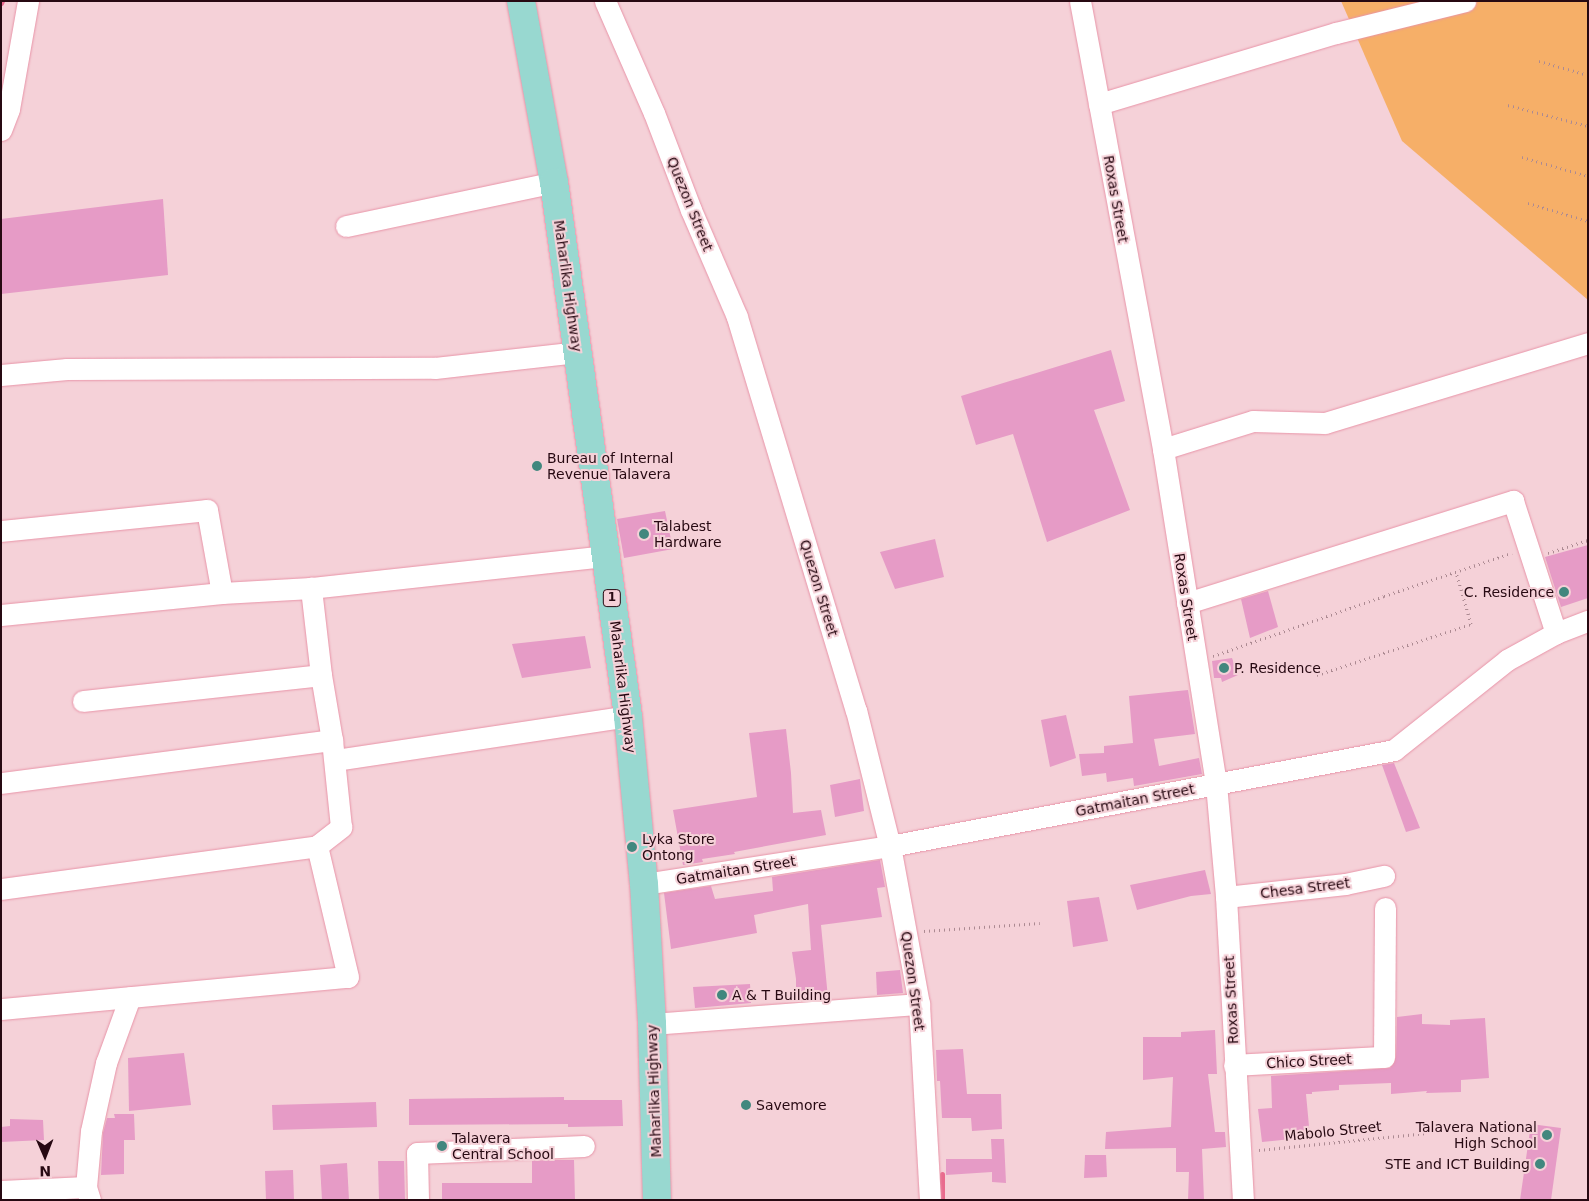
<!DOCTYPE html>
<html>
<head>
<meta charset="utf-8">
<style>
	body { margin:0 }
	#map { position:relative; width:1589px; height:1201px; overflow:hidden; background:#f5d1d8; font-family:"DejaVu Sans",sans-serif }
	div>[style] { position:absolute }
	.green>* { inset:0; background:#f6af68 }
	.stream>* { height:5px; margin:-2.5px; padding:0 2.5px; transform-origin:2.5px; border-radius:2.5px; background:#e96b8e }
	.building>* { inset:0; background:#e69bc6 }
	.path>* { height:3px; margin-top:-1.5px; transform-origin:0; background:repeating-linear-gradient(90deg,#ac8a92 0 1px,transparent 0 5px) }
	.roads { filter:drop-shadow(0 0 1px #e894a8) drop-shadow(0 0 1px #e894a8) }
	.minor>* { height:21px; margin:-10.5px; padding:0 10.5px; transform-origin:10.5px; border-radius:10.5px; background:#fff }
	.major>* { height:28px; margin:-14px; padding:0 14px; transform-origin:14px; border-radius:14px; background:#98d8d0 }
	.dots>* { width:14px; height:14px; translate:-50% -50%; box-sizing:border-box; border:2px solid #f5d1d8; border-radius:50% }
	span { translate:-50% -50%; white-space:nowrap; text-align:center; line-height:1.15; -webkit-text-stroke:4px #f5d1d8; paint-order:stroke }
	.shield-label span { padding:1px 4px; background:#f5d1d8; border:1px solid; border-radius:4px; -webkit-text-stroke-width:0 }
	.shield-label { font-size:12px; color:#270912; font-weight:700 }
	.street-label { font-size:14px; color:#270912 }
	.poi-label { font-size:14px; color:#270912 }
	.left { translate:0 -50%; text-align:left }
	.right { translate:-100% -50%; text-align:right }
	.frame { position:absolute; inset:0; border:2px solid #270912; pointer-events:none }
	.north { position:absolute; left:20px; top:1131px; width:50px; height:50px; -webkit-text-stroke:4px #f5d1d8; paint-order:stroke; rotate:179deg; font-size:14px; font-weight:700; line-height:20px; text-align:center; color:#270912 }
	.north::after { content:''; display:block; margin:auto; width:18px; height:22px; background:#270912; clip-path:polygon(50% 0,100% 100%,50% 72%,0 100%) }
</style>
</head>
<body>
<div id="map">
	<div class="green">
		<div style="clip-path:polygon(1341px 1px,1588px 1px,1588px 300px,1402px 141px)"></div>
	</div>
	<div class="stream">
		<div style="left:1px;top:3px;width:2px;rotate:-63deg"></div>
		<div style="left:942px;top:1200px;width:26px;rotate:-90deg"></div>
	</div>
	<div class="building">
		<div style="clip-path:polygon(163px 199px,168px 275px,1px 294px,1px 219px)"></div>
		<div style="clip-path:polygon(1111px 350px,1125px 401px,1094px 410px,1130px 510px,1047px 542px,1013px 434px,976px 445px,961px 396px)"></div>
		<div style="clip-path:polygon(665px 511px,673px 549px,624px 558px,617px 519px)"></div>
		<div style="clip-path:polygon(935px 539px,944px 577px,895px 589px,880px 552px)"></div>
		<div style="clip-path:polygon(1588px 545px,1588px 598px,1561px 607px,1545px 557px)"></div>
		<div style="clip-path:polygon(1268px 591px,1278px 627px,1250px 638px,1241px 599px)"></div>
		<div style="clip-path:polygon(585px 636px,591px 668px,522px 678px,512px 644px)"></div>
		<div style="clip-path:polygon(1232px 658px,1238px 675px,1222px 682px,1221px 678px,1214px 678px,1212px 661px)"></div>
		<div style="clip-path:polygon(1188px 690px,1195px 734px,1154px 739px,1159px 766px,1199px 758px,1202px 774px,1134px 786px,1133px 778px,1107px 782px,1106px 773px,1082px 776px,1079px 754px,1104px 753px,1104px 746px,1133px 743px,1129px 696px)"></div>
		<div style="clip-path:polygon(1066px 715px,1076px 758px,1050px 767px,1041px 720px)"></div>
		<div style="clip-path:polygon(786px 729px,791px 773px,793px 813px,821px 810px,826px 835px,734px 852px,735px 854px,702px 859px,703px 862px,683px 865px,673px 810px,757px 797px,749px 733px)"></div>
		<div style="clip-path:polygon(1394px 763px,1420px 828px,1406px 832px,1382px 765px)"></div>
		<div style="clip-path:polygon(860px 779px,864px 811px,835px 817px,830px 785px)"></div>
		<div style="clip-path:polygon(880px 860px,885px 887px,877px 888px,882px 917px,821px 925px,828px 998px,796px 1001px,796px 979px,792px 952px,811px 950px,808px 904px,754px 915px,757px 933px,671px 949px,664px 893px,711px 886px,715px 899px,773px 891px,772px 877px)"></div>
		<div style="clip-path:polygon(1205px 870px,1211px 894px,1191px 896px,1137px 910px,1130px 885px)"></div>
		<div style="clip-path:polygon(1099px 897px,1108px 941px,1073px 947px,1067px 901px)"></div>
		<div style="clip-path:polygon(900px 970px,903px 993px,877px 995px,876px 972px)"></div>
		<div style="clip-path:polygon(750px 984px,751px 1003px,695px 1008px,693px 987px)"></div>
		<div style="clip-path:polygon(1422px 1014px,1422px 1024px,1450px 1025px,1450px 1020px,1485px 1018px,1489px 1078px,1461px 1080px,1461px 1092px,1426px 1093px,1427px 1091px,1391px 1094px,1391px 1083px,1339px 1085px,1339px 1090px,1312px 1092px,1312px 1094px,1306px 1094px,1310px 1137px,1262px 1142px,1258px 1109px,1272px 1108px,1271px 1076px,1390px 1068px,1396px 1057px,1397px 1017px)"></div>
		<div style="clip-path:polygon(1215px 1030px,1217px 1074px,1208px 1074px,1215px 1132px,1225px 1132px,1226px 1147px,1202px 1149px,1204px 1200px,1188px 1200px,1189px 1172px,1176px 1172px,1176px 1148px,1105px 1149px,1106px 1132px,1171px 1127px,1173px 1077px,1143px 1080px,1143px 1037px,1181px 1037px,1181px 1032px)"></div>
		<div style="clip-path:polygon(963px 1049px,967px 1094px,1001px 1094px,1002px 1129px,972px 1131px,971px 1118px,942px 1118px,940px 1081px,937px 1081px,936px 1050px)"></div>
		<div style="clip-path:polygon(184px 1053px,191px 1105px,129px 1111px,128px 1058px)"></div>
		<div style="clip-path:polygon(564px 1097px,564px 1100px,622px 1100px,623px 1126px,568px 1127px,568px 1124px,409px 1125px,409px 1099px)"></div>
		<div style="clip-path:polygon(376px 1102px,377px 1127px,273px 1130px,272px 1105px)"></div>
		<div style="clip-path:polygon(114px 1114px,134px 1114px,135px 1140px,124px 1140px,124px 1174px,101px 1175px,103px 1133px,107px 1118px,115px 1118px)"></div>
		<div style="clip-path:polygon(10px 1119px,43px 1120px,44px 1140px,1px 1142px,1px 1127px,10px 1126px)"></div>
		<div style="clip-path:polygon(1531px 1124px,1561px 1128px,1551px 1200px,1520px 1200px)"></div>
		<div style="clip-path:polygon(991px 1139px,1004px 1139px,1006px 1183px,992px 1182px,992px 1172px,946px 1175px,946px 1159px,992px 1159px)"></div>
		<div style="clip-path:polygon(1085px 1155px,1106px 1155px,1107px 1177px,1084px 1178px)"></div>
		<div style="clip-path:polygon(551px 1160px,574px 1160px,575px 1200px,442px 1200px,442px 1183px,532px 1183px,532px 1161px)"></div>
		<div style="clip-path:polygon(378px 1161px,404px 1161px,405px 1200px,379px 1200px)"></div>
		<div style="clip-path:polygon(347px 1163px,349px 1200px,322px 1200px,320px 1165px)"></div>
		<div style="clip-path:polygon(293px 1170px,294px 1200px,266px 1200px,265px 1171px)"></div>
	</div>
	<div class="path">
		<div style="left:1539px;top:61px;width:51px;rotate:15.9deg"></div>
		<div style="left:1508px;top:105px;width:83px;rotate:14.7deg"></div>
		<div style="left:1522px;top:157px;width:69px;rotate:16.1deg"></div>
		<div style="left:1528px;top:203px;width:63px;rotate:16.7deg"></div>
		<div style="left:1548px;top:553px;width:42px;rotate:-18deg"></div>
		<div style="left:1213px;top:656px;width:181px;rotate:-19.3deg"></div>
		<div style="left:1384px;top:596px;width:135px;rotate:-18.6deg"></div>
		<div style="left:1317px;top:675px;width:162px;rotate:-18.3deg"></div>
		<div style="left:1471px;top:624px;width:54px;rotate:-106.1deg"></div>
		<div style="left:924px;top:931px;width:116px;rotate:-3.9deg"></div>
		<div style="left:1259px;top:1150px;width:169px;rotate:-5.8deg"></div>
	</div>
	<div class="roads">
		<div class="minor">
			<div style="left:605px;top:1px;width:122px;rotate:66.4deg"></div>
			<div style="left:654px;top:113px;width:104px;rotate:69.1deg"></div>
			<div style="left:691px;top:210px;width:116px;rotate:66.7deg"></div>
			<div style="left:737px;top:317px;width:411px;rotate:73.2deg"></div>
			<div style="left:856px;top:710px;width:140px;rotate:76deg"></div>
			<div style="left:890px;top:846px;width:161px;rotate:79.6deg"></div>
			<div style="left:919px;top:1004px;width:196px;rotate:86.8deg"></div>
			<div style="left:1080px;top:1px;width:456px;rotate:79.5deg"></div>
			<div style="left:1163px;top:449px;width:339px;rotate:81deg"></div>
			<div style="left:1216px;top:784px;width:113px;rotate:84.9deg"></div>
			<div style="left:1226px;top:897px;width:303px;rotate:86.8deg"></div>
			<div style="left:1099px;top:104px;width:247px;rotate:-16.7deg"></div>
			<div style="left:1336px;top:33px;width:133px;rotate:-13.9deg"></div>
			<div style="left:1px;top:130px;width:22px;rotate:-69deg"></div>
			<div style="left:9px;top:109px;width:110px;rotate:-80deg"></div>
			<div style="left:346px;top:226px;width:213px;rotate:-11.9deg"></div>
			<div style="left:1px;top:375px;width:66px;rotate:-5.2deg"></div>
			<div style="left:67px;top:369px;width:368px;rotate:-0.2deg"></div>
			<div style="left:435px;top:368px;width:143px;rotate:-6.4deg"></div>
			<div style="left:1163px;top:449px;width:94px;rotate:-17.3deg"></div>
			<div style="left:1253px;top:421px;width:72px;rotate:1.6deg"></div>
			<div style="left:1325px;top:423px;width:275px;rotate:-16.9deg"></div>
			<div style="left:1px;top:531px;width:207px;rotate:-5.8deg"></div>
			<div style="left:207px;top:510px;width:84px;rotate:79.8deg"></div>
			<div style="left:1187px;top:603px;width:342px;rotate:-17.4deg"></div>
			<div style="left:1513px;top:501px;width:139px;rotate:72deg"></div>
			<div style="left:1px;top:615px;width:222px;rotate:-5.7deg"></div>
			<div style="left:222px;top:593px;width:89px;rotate:-3.2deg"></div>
			<div style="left:311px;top:588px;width:296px;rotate:-6.2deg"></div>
			<div style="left:83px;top:701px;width:239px;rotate:-6.2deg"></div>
			<div style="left:335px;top:760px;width:296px;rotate:-8.5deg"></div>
			<div style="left:1px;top:783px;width:334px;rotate:-7.4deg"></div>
			<div style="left:644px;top:884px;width:249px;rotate:-8.8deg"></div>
			<div style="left:890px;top:846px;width:513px;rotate:-10.78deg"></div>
			<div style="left:1394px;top:750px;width:144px;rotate:-38.5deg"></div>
			<div style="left:1507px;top:660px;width:56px;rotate:-28.9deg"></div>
			<div style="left:1556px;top:633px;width:34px;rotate:-21deg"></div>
			<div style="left:1px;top:889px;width:319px;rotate:-7.7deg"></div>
			<div style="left:1226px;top:897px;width:120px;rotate:-6.2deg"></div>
			<div style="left:1345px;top:884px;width:40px;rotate:-12deg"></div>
			<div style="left:1px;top:1009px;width:348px;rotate:-5.3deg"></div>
			<div style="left:348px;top:977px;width:135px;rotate:-103.3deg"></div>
			<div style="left:317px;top:846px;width:31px;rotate:-38deg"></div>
			<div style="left:341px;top:827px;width:87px;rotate:-95.9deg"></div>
			<div style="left:332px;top:740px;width:66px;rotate:-99.6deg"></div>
			<div style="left:321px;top:675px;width:88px;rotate:-96.6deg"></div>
			<div style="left:652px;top:1024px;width:268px;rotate:-4.3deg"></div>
			<div style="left:1234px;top:1065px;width:150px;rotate:-3.1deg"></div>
			<div style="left:1384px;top:1057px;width:149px;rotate:-89.6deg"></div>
			<div style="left:86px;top:1187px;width:56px;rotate:-84.9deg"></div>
			<div style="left:91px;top:1131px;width:70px;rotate:-77.6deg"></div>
			<div style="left:106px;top:1063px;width:70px;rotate:-70deg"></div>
			<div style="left:1px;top:1191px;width:85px;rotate:-2.7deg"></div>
			<div style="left:86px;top:1187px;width:14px;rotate:73deg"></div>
			<div style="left:418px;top:1200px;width:47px;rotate:-91.2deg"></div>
			<div style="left:417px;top:1153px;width:167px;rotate:-2.4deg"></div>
		</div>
		<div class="major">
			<div style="left:521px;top:1px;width:184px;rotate:79.7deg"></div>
			<div style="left:554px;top:182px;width:539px;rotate:82.11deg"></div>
			<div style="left:628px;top:716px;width:169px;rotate:84.6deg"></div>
			<div style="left:644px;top:884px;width:140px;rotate:86.7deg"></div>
			<div style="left:652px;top:1024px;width:176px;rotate:88.4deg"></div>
		</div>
	</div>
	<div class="dots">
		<div style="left:537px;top:466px;background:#41877e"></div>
		<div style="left:644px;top:534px;background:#41877e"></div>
		<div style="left:1564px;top:592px;background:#41877e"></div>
		<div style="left:1224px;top:668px;background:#41877e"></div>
		<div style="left:632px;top:847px;background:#41877e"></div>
		<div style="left:722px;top:995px;background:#41877e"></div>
		<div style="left:746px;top:1105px;background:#41877e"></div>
		<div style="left:1547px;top:1135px;background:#41877e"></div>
		<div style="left:442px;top:1146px;background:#41877e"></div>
		<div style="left:1540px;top:1164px;background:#41877e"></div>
	</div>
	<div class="shield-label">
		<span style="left:612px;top:598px">1</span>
	</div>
	<div class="street-label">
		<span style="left:1116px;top:199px;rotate:80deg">Roxas Street</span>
		<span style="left:690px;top:204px;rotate:68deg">Quezon Street</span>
		<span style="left:568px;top:286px;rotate:82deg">Maharlika Highway</span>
		<span style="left:819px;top:588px;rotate:73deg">Quezon Street</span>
		<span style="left:1186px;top:597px;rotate:81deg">Roxas Street</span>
		<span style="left:623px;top:687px;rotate:83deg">Maharlika Highway</span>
		<span style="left:1135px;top:800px;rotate:-11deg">Gatmaitan Street</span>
		<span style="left:736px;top:870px;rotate:-9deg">Gatmaitan Street</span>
		<span style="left:1305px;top:888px;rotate:-7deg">Chesa Street</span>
		<span style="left:913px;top:981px;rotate:82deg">Quezon Street</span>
		<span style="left:1231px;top:1000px;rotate:-93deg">Roxas Street</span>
		<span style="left:1309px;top:1061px;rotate:-3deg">Chico Street</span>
		<span style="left:654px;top:1091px;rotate:-92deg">Maharlika Highway</span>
		<span style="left:1333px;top:1131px;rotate:-6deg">Mabolo Street</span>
	</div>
	<div class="poi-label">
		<span class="left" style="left:547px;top:466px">Bureau of Internal<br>Revenue Talavera</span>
		<span class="left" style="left:654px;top:534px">Talabest<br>Hardware</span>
		<span class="right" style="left:1554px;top:592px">C. Residence</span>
		<span class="left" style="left:1234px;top:668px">P. Residence</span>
		<span class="left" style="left:642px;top:847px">Lyka Store<br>Ontong</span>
		<span class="left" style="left:732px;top:995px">A &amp; T Building</span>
		<span class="left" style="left:756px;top:1105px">Savemore</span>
		<span class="right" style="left:1537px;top:1135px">Talavera National<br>High School</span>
		<span class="left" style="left:452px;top:1146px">Talavera<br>Central School</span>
		<span class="right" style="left:1530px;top:1164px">STE and ICT Building</span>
	</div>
	<div class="frame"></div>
	<div class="north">N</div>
</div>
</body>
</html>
